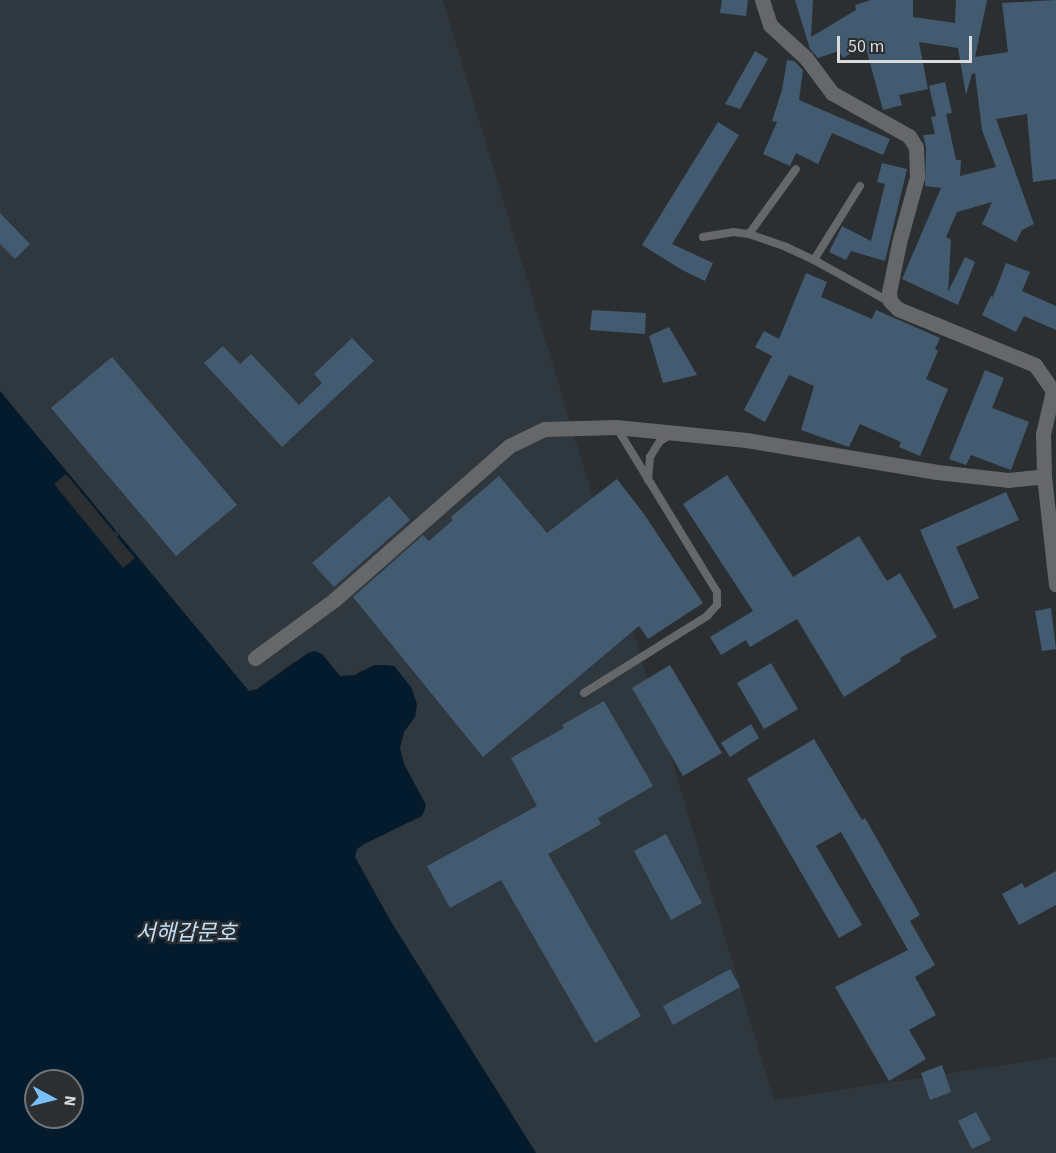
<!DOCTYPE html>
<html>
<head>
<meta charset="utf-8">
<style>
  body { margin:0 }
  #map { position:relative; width:1056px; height:1153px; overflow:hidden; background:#2c2f32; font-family:"Source Sans 3","Noto Sans KR",sans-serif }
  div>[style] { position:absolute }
  .built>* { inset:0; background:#30383f }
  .water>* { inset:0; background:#041b2d }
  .pier>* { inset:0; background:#2c2f32 }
  .building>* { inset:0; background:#425b70 }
  .lane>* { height:8px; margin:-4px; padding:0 4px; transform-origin:4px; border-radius:4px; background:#666769 }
  .street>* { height:15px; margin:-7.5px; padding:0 7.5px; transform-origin:7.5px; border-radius:7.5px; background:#666769 }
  span { translate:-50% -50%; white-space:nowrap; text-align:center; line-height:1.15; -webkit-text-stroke:5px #2c2f32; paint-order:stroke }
  .water-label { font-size:22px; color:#c2dff7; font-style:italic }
  .north { position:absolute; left:24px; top:1069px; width:60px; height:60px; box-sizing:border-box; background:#2c2f32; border:2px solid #717476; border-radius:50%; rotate:97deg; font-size:16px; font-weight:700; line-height:24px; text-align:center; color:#d9dbdd }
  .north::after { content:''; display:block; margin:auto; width:21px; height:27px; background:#79bff8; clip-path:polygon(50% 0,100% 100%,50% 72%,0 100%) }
  .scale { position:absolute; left:837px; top:36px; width:135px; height:27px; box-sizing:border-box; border:3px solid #d9dbdd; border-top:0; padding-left:8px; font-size:18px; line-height:21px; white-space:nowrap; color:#d9dbdd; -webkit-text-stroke:4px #2c2f32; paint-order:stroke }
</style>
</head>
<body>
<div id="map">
  <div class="built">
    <div style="clip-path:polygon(0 0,443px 0,774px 1100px,1056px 1057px,1056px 1153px,536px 1153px,390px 920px,355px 857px,357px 849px,364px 844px,421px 816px,424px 811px,425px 805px,404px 764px,400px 748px,404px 732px,415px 717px,417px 704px,361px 669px,355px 675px,340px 676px,322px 654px,293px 662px,257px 689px,249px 691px,0 391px)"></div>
  </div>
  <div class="water">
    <div style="clip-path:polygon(evenodd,0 391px,249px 691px,257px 689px,308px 653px,315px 651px,322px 654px,340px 676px,355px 675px,374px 665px,386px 665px,394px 666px,411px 687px,417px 704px,415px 717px,404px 732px,400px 748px,404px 764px,426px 805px,424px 811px,422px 816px,364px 844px,357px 849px,355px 857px,390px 920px,536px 1153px,0 1153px,0 391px,36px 1081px,72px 1081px,72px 1117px,36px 1117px,36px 1081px)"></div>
  </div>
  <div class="pier">
    <div style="clip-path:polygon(66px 474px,114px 532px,116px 531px,119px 535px,117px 537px,135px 558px,123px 568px,54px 484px)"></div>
  </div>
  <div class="building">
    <div style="clip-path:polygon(722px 0,748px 0,746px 16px,720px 13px)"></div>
    <div style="clip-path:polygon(795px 0,813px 0,811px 37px,856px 10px,855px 5px,871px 0,913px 0,913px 17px,955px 23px,956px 0,987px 0,975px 57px,1008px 52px,1002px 3px,1056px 0,1056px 179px,1033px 182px,1027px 114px,996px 119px,1034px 224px,1022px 230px,1016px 242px,982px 224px,992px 202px,957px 212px,946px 237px,951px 240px,948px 292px,965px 257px,975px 262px,958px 305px,902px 279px,941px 188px,925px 186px,926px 147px,923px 135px,935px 134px,931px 117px,936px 116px,929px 86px,945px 82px,952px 113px,946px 114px,956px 160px,961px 160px,960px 176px,996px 167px,982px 130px,975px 73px,972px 74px,966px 95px,958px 48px,919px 42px,928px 89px,899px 95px,902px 105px,883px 110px,865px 45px,843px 58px,839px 51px,818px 58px,810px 49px)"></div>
    <div style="clip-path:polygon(755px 51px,768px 59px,740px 109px,725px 104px)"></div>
    <div style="clip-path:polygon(787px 60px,794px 61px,803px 70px,799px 100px,890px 139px,883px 155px,832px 133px,818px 164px,796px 153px,790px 166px,763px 154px,777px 122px,772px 121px,782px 90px)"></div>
    <div style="clip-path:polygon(718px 122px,739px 135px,672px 244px,713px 263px,705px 281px,682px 270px,642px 245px)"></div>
    <div style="clip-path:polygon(882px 163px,907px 169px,885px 261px,851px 251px,846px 260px,829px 252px,842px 226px,871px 241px,885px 184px,877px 182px)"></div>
    <div style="clip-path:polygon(0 213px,30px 244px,15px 259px,0 244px)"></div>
    <div style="clip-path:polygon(1006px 263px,1030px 272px,1022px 291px,1056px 306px,1056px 330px,1024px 316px,1016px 332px,982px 315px,991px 296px,993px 297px)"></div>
    <div style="clip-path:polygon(806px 273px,827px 282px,821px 297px,872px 319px,876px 310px,940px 338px,935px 349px,938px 351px,926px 379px,948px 389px,920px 456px,899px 447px,901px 442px,860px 424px,849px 447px,801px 430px,814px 386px,789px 375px,765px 422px,744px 410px,772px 356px,755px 347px,764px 331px,779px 339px)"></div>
    <div style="clip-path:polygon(592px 310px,646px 313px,645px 334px,590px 330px)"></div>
    <div style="clip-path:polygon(669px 327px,697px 375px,663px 383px,649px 336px)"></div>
    <div style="clip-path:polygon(352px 338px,374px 361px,282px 447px,204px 363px,223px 346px,240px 364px,251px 354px,299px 405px,322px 383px,314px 374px)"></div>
    <div style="clip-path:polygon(112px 357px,237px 505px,176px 556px,51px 408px)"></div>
    <div style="clip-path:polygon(985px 370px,1004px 378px,992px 408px,1029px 422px,1011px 470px,971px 455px,966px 465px,949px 459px)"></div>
    <div style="clip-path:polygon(727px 475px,793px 577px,859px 536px,887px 581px,900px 573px,937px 637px,900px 658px,901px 661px,844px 697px,797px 619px,750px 647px,746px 640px,721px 655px,710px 637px,753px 611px,683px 504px)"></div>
    <div style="clip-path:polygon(499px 476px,547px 533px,617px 479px,644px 514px,703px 603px,648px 639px,639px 626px,483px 757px,353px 597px,423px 535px,429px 541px,453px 520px,451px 517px)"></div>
    <div style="clip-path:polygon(1006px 492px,1019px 520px,956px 547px,979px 598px,954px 609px,920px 530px)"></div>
    <div style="clip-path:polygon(389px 496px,410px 520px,334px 587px,312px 563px)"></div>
    <div style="clip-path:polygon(1051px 608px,1056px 649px,1042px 651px,1035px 611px)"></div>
    <div style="clip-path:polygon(771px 663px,798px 709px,764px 729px,737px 683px)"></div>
    <div style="clip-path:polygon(670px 665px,722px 753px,683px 776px,632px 688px)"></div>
    <div style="clip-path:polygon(604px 701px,653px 786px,598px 818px,601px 824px,548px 854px,641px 1016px,595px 1043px,501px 880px,450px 908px,427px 866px,537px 806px,511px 758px,564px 728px,562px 725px)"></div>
    <div style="clip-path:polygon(751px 724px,759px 738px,730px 757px,721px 743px)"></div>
    <div style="clip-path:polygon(814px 739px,862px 820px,865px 818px,920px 915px,910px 921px,935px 965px,915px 977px,936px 1015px,909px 1030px,926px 1059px,889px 1081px,835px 987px,908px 950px,841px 832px,816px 846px,862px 925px,839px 938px,747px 779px)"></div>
    <div style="clip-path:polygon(666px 834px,702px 903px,671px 920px,634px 851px)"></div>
    <div style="clip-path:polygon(1056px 871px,1056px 905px,1019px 925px,1002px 894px,1022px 883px,1025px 888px)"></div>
    <div style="clip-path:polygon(730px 969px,740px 987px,673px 1025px,663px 1006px)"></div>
    <div style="clip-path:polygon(942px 1065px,951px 1092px,930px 1100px,921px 1073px)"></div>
    <div style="clip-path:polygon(976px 1112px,991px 1140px,972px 1149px,958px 1121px)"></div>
  </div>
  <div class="lane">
    <div style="left:860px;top:186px;width:87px;rotate:121.9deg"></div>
    <div style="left:814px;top:260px;width:85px;rotate:29deg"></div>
    <div style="left:749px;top:234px;width:80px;rotate:-54.1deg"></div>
    <div style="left:703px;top:237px;width:30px;rotate:-9deg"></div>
    <div style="left:733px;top:232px;width:16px;rotate:7deg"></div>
    <div style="left:749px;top:234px;width:39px;rotate:19deg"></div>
    <div style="left:786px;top:247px;width:31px;rotate:25deg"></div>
    <div style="left:648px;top:480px;width:23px;rotate:-85deg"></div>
    <div style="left:650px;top:457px;width:19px;rotate:-58deg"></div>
    <div style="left:660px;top:441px;width:12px;rotate:-31deg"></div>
    <div style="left:584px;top:693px;width:145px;rotate:-32deg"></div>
    <div style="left:707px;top:616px;width:15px;rotate:-48deg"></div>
    <div style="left:717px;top:605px;width:13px;rotate:-90deg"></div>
    <div style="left:717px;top:592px;width:192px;rotate:-121.4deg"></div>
  </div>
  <div class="street">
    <div style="left:762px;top:0;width:26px;rotate:72deg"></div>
    <div style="left:770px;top:25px;width:49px;rotate:42.5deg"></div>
    <div style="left:806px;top:58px;width:44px;rotate:53.4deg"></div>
    <div style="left:832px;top:93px;width:88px;rotate:29.2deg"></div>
    <div style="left:909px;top:136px;width:13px;rotate:58deg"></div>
    <div style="left:916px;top:147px;width:30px;rotate:88deg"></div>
    <div style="left:917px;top:177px;width:68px;rotate:105.3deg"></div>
    <div style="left:899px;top:243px;width:50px;rotate:101.5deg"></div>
    <div style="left:889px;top:292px;width:9px;rotate:84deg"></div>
    <div style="left:890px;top:301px;width:11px;rotate:45deg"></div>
    <div style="left:898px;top:309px;width:148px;rotate:22.2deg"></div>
    <div style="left:1035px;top:365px;width:32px;rotate:55deg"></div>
    <div style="left:1053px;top:391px;width:3px"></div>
    <div style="left:1053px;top:391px;width:44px;rotate:103.1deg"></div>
    <div style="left:1043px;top:434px;width:42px;rotate:88.6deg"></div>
    <div style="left:1044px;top:476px;width:109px;rotate:83.7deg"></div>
    <div style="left:255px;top:658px;width:98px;rotate:-36.3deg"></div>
    <div style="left:334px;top:600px;width:233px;rotate:-41.3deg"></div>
    <div style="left:509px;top:446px;width:39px;rotate:-26deg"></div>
    <div style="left:544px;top:429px;width:72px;rotate:-1.6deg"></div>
    <div style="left:616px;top:427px;width:131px;rotate:5.7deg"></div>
    <div style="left:746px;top:440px;width:194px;rotate:9.5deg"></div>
    <div style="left:937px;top:472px;width:71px;rotate:6.4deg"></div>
    <div style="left:1008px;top:480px;width:36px;rotate:-6deg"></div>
  </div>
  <div class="water-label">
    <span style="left:186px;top:934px">서해갑문호</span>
  </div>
  <div class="north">N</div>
  <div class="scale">50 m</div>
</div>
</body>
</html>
